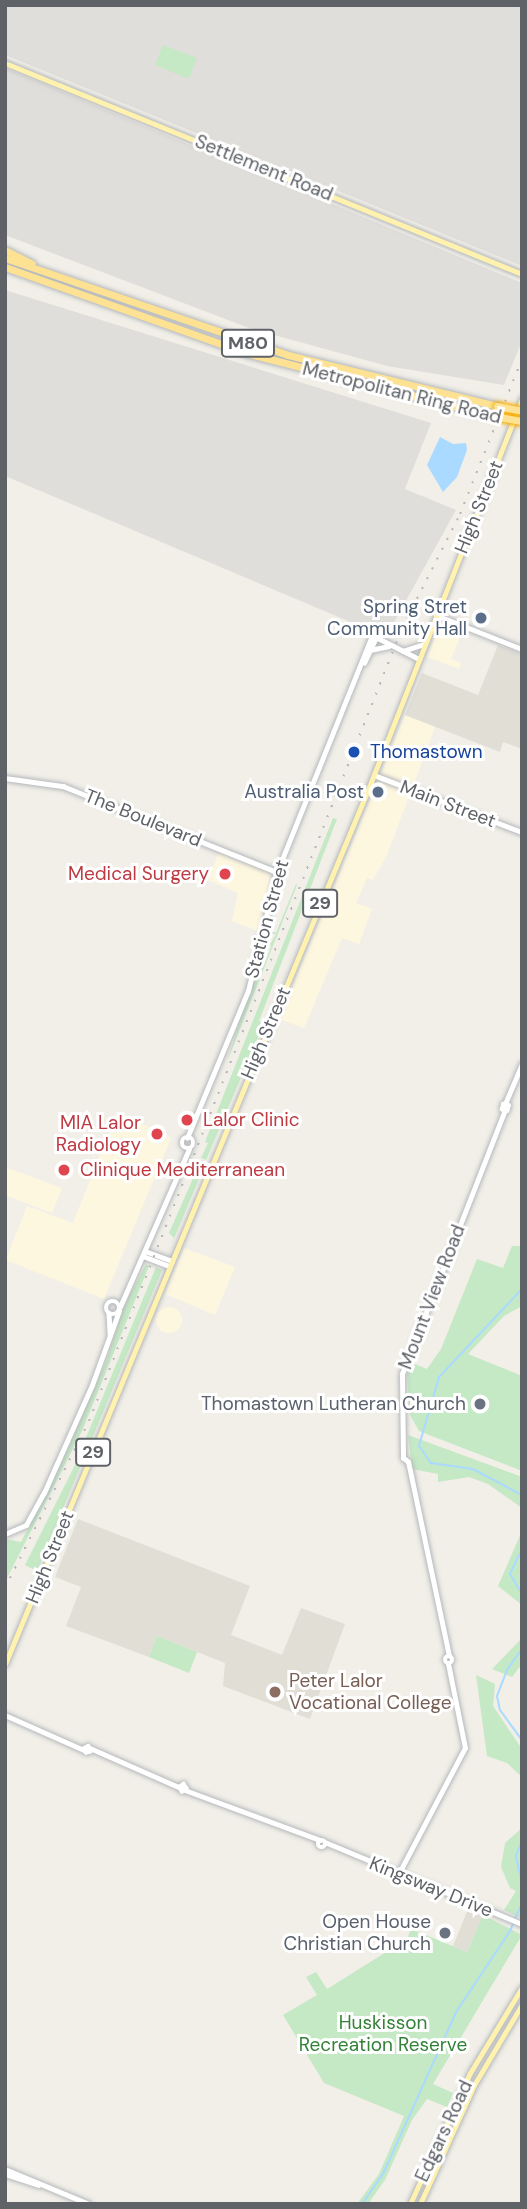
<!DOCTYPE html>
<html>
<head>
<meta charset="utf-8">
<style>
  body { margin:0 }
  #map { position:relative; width:527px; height:2209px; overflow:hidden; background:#f1efe8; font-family:"DM Sans",sans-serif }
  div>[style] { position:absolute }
  .commercial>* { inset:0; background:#fef7e0 }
  .round { border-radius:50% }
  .industrial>* { inset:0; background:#e0deda }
  .education>* { inset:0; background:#e1ded6 }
  .green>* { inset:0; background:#c5e8c5 }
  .water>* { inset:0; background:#aadaff }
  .stream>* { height:2px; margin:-1px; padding:0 1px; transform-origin:1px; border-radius:1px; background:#aadaff }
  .roads { filter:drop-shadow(0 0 2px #b5b8bc) drop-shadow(0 0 2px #b5b8bc) }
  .minor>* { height:4.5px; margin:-2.25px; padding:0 2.25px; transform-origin:2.25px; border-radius:2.25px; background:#fff }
  .minor>.ring { margin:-2.25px; padding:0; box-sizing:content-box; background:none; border:4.5px solid #fff; border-radius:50% }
  .major>* { height:5px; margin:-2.5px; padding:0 2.5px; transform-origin:2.5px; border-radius:2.5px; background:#fff2af }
  .highway>* { height:7px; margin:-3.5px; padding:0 3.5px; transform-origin:3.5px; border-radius:3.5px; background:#fde293 }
  .rail>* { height:2px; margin-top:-1px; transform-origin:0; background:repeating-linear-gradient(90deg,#b6b7b8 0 2px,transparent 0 11px) }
  .bridges { filter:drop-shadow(0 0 2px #f9ab00) drop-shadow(0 0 2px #f9ab00) }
  .highway-bridge>* { height:7px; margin:-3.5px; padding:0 3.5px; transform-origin:3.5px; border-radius:3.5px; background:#fde293 }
  .dots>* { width:19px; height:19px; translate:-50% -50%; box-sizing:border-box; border:4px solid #fff; border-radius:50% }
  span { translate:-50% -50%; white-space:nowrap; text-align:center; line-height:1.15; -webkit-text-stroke:6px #fff; paint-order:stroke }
  .shield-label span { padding:2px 5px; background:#fff; border:2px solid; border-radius:5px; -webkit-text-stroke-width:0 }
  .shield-label { font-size:18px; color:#5f6368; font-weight:700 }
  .street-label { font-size:19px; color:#5f6368 }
  .service-label { font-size:19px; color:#4e5e75 }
  .right { translate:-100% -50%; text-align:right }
  .transit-label { font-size:19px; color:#164399 }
  .left { translate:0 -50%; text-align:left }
  .health-label { font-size:19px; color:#be3a42 }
  .worship-label { font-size:19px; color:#5b616d }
  .education-label { font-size:19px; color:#785e54 }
  .park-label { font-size:19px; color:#348238 }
  .frame { position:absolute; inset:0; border:7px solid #5f6368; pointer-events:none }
</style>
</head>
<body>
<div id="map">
  <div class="commercial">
    <div style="clip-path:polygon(441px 622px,463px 631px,451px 659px,461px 663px,459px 669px,427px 657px)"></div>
    <div style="clip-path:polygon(405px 715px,435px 727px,387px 855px,373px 880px,367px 878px,356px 903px,372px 909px,359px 944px,342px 938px,304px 1028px,279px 1019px)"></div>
    <div style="clip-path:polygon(219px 852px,271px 872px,260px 932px,232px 921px,238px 893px,208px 880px)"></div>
    <div style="clip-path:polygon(117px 1112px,171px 1138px,104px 1299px,6px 1260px,27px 1206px,73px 1223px)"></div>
    <div style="clip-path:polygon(5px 1167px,62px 1188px,52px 1213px,5px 1195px)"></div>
    <div style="clip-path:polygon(184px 1248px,235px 1267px,215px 1315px,165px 1294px)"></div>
    <div class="round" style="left:156px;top:1307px;width:26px;height:26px"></div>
  </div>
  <div class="industrial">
    <div style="clip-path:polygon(5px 5px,522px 5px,522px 266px,5px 55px)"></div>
    <div style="clip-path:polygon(5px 68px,522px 283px,522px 341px,504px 385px,387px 366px,249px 328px,5px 235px)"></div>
    <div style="clip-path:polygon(5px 290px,431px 423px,405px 489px,456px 510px,386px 637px,5px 476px)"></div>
  </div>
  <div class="education">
    <div style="clip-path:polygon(498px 645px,522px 654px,522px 749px,503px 742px,500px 752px,405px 715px,422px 673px,478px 695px)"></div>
    <div style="clip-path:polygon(78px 1519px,250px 1586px,231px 1635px,282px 1655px,301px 1608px,345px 1624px,310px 1719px,223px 1686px,225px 1663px,157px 1636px,149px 1657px,66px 1626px,81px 1587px,55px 1577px)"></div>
    <div style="clip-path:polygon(468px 1909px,483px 1915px,467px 1952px,453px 1946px)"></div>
  </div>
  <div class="green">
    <div style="clip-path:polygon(163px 45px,197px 58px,189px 79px,155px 65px)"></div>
    <div style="clip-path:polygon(333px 818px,337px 819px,259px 1021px,264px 1023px,206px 1160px,201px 1158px,208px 1143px,205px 1142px)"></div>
    <div style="clip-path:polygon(296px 884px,297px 885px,227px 1062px,259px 957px,265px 962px,271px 947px,270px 943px,262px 944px,263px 938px,271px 943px,276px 934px,264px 934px,267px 921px,267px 930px,276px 933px)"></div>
    <div style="clip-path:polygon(201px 1160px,206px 1162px,170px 1248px,174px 1238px,169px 1233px)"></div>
    <div style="clip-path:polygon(512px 1246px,522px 1246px,522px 1306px,504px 1316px,468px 1354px,522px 1376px,522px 1471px,419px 1431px,409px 1413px,407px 1369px,408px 1361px,427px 1369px,441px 1349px,477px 1259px,503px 1268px)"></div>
    <div style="clip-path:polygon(146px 1264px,149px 1266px,82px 1431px,5px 1582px,5px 1539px,21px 1542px,62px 1462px,106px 1362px,123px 1308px)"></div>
    <div style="clip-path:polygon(156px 1267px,162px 1270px,37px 1571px,25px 1565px,74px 1467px)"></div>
    <div style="clip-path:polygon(408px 1435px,522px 1477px,522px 1508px,488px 1484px,469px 1477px,438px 1482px,438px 1474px,412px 1469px)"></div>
    <div style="clip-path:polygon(522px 1531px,522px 1605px,498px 1586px)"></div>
    <div style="clip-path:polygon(157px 1636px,197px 1652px,189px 1673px,149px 1657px)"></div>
    <div style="clip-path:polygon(522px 1638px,522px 1664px,512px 1677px,492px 1669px)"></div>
    <div style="clip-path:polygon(476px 1675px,495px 1684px,493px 1706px,522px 1749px,522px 1777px,507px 1763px,487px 1756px)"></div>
    <div style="clip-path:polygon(522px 1828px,522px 1918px,521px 1918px,504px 1910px,516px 1891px,510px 1888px,501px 1867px,505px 1843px)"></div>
    <div style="clip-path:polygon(483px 1915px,522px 1935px,433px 2084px,453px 2093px,447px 2107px,427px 2099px,412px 2120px,385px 2180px,368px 2204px,357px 2204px,379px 2174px,404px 2116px,324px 2083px,283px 2015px,317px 1995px,306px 1977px,316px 1972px,327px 1989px,407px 1939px,411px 1929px,467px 1952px)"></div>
  </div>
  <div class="water">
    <div style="clip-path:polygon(440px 437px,453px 444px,466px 443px,467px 450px,457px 477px,443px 492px,427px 465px)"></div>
  </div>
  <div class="stream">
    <div style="left:522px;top:1289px;width:121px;rotate:133.3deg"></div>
    <div style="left:439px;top:1377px;width:72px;rotate:106.2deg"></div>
    <div style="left:419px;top:1446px;width:21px;rotate:55deg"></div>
    <div style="left:431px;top:1463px;width:42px;rotate:8.1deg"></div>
    <div style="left:473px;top:1469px;width:55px;rotate:28deg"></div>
    <div style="left:522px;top:1549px;width:28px;rotate:116deg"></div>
    <div style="left:510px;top:1574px;width:23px;rotate:59deg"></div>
    <div style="left:522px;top:1649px;width:26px;rotate:126deg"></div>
    <div style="left:507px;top:1670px;width:28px;rotate:111deg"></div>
    <div style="left:497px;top:1696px;width:14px;rotate:78deg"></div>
    <div style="left:500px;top:1710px;width:37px;rotate:54deg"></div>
    <div style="left:522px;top:1841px;width:16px;rotate:112deg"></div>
    <div style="left:516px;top:1856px;width:29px;rotate:78deg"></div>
    <div style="left:362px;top:2204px;width:37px;rotate:-55deg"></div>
    <div style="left:383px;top:2174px;width:178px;rotate:-65.7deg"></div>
    <div style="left:456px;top:2012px;width:97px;rotate:-56.3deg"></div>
    <div style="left:510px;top:1931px;width:30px;rotate:-67deg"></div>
  </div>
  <div class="roads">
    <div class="minor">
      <div style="left:436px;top:615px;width:92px;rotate:21.6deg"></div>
      <div style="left:370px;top:650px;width:19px;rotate:-12deg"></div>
      <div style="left:403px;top:651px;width:23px;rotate:-18deg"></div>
      <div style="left:364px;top:663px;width:29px;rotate:-65deg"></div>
      <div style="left:376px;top:637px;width:48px;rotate:27.1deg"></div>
      <div style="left:374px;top:775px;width:159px;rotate:21.1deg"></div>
      <div style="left:5px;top:778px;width:59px;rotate:7.9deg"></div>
      <div style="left:63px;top:786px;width:231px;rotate:21.9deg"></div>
      <div style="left:503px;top:1104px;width:5px;rotate:11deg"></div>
      <div style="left:508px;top:1105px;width:5px;rotate:101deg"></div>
      <div style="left:507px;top:1110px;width:5px;rotate:-169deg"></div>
      <div style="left:502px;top:1109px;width:5px;rotate:-79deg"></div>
      <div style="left:505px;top:1104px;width:43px;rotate:-67deg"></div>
      <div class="ring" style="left:182.5px;top:1137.5px;width:6.5px;height:6.5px"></div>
      <div style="left:187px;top:1138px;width:159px;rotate:-67.5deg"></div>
      <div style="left:248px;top:991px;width:122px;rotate:-76.3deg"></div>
      <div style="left:277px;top:872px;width:258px;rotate:-68.1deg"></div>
      <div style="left:145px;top:1251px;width:29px;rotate:20deg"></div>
      <div style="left:143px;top:1256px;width:28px;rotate:21deg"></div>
      <div class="ring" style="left:106px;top:1301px;width:9.5px;height:9.5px"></div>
      <div style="left:120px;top:1307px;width:172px;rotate:-66.4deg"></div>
      <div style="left:109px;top:1313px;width:22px;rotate:87deg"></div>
      <div style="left:5px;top:1534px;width:23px;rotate:-23deg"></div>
      <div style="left:26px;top:1525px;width:37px;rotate:-61deg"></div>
      <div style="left:44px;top:1493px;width:118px;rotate:-66deg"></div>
      <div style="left:92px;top:1385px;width:79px;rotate:-70deg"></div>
      <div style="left:449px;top:1656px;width:198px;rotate:-101.9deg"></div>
      <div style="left:408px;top:1462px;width:6px;rotate:-141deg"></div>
      <div style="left:403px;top:1458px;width:84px;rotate:-90.7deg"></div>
      <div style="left:402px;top:1374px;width:283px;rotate:-68.7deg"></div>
      <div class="ring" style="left:445px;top:1656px;width:3.5px;height:3.5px"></div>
      <div style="left:5px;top:1715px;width:86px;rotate:23.9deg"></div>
      <div style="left:88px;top:1746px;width:5px;rotate:68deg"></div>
      <div style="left:90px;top:1751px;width:4px;rotate:166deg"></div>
      <div style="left:86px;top:1752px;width:4px;rotate:-117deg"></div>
      <div style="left:84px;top:1748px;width:4px;rotate:-27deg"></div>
      <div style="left:90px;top:1748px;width:97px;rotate:23.7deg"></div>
      <div style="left:183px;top:1784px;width:5px;rotate:53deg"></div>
      <div style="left:186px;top:1788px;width:5px;rotate:143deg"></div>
      <div style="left:182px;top:1791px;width:5px;rotate:-127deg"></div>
      <div style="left:179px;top:1787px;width:5px;rotate:-37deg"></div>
      <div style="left:185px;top:1790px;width:144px;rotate:20.3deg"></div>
      <div class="ring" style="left:318.5px;top:1840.5px;width:2.5px;height:2.5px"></div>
      <div style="left:325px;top:1842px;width:213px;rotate:22.6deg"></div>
      <div style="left:399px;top:1873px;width:141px;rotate:-62.2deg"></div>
      <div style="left:465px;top:1748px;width:86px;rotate:-101.4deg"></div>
      <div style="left:5px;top:2169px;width:91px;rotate:22.6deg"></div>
      <div style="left:5px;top:2174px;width:35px;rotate:18deg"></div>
    </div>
    <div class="major">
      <div style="left:5px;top:63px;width:558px;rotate:22.2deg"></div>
      <div style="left:5px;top:1664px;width:955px;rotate:-67.46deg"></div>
      <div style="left:371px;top:782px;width:412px;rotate:-68.5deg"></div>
      <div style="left:410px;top:2204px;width:144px;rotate:-65.4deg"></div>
      <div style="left:470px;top:2073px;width:100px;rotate:-58.8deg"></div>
      <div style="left:420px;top:2204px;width:131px;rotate:-65.6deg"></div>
      <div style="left:474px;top:2085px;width:94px;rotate:-59.3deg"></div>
    </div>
    <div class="highway">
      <div style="left:5px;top:250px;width:30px;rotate:27deg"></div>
      <div style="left:5px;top:258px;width:299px;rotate:18.9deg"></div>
      <div style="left:288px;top:355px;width:215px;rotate:13.7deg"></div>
      <div style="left:5px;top:267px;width:256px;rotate:19.6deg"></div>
      <div style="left:246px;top:353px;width:255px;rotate:14.3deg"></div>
    </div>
  </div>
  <div class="rail">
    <div style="left:5px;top:1588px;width:187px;rotate:-63.3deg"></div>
    <div style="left:89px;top:1421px;width:853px;rotate:-68.46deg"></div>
    <div style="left:402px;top:628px;width:128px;rotate:-63deg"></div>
    <div style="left:460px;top:514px;width:167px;rotate:-68.2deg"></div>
  </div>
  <div class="bridges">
    <div class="highway-bridge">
      <div style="left:497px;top:406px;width:25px;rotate:11deg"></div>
      <div style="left:493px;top:416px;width:29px;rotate:10deg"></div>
    </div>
  </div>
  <div class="dots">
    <div style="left:481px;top:618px;background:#5c6f8a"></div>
    <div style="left:354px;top:752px;background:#1a4fb4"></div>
    <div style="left:378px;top:792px;background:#5c6f8a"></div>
    <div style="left:225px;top:874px;background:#e0444e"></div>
    <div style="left:187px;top:1120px;background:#e0444e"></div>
    <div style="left:157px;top:1134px;background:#e0444e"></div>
    <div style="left:64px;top:1170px;background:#e0444e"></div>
    <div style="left:480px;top:1404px;background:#6b7280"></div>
    <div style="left:275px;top:1692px;background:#8d6e63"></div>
    <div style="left:445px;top:1933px;background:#6b7280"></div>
  </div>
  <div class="shield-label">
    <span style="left:248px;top:343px">M80</span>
    <span style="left:320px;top:903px">29</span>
    <span style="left:93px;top:1452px">29</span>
  </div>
  <div class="street-label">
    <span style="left:264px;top:168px;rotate:22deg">Settlement Road</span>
    <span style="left:402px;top:393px;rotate:14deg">Metropolitan Ring Road</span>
    <span style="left:479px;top:507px;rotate:-68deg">High Street</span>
    <span style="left:448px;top:804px;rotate:21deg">Main Street</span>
    <span style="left:143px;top:818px;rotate:22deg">The Boulevard</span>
    <span style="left:267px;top:919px;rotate:-75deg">Station Street</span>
    <span style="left:266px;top:1033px;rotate:-67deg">High Street</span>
    <span style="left:432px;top:1297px;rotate:-69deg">Mount View Road</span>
    <span style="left:50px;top:1557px;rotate:-68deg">High Street</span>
    <span style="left:431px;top:1887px;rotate:22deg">Kingsway Drive</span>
    <span style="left:444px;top:2131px;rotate:-65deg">Edgars Road</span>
  </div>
  <div class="service-label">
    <span class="right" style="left:467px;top:618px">Spring Stret<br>Community Hall</span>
    <span class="right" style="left:364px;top:792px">Australia Post</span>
  </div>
  <div class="transit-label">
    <span class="left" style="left:370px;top:752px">Thomastown</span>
  </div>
  <div class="health-label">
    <span class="right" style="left:209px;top:874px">Medical Surgery</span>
    <span class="left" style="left:203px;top:1120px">Lalor Clinic</span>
    <span class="right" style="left:141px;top:1134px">MIA Lalor<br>Radiology</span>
    <span class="left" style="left:80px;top:1170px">Clinique Mediterranean</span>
  </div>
  <div class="worship-label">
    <span class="right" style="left:466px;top:1404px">Thomastown Lutheran Church</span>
    <span class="right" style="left:431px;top:1933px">Open House<br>Christian Church</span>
  </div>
  <div class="education-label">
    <span class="left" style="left:289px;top:1692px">Peter Lalor<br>Vocational College</span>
  </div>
  <div class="park-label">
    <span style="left:383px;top:2034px">Huskisson<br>Recreation Reserve</span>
  </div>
  <div class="frame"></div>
</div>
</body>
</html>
